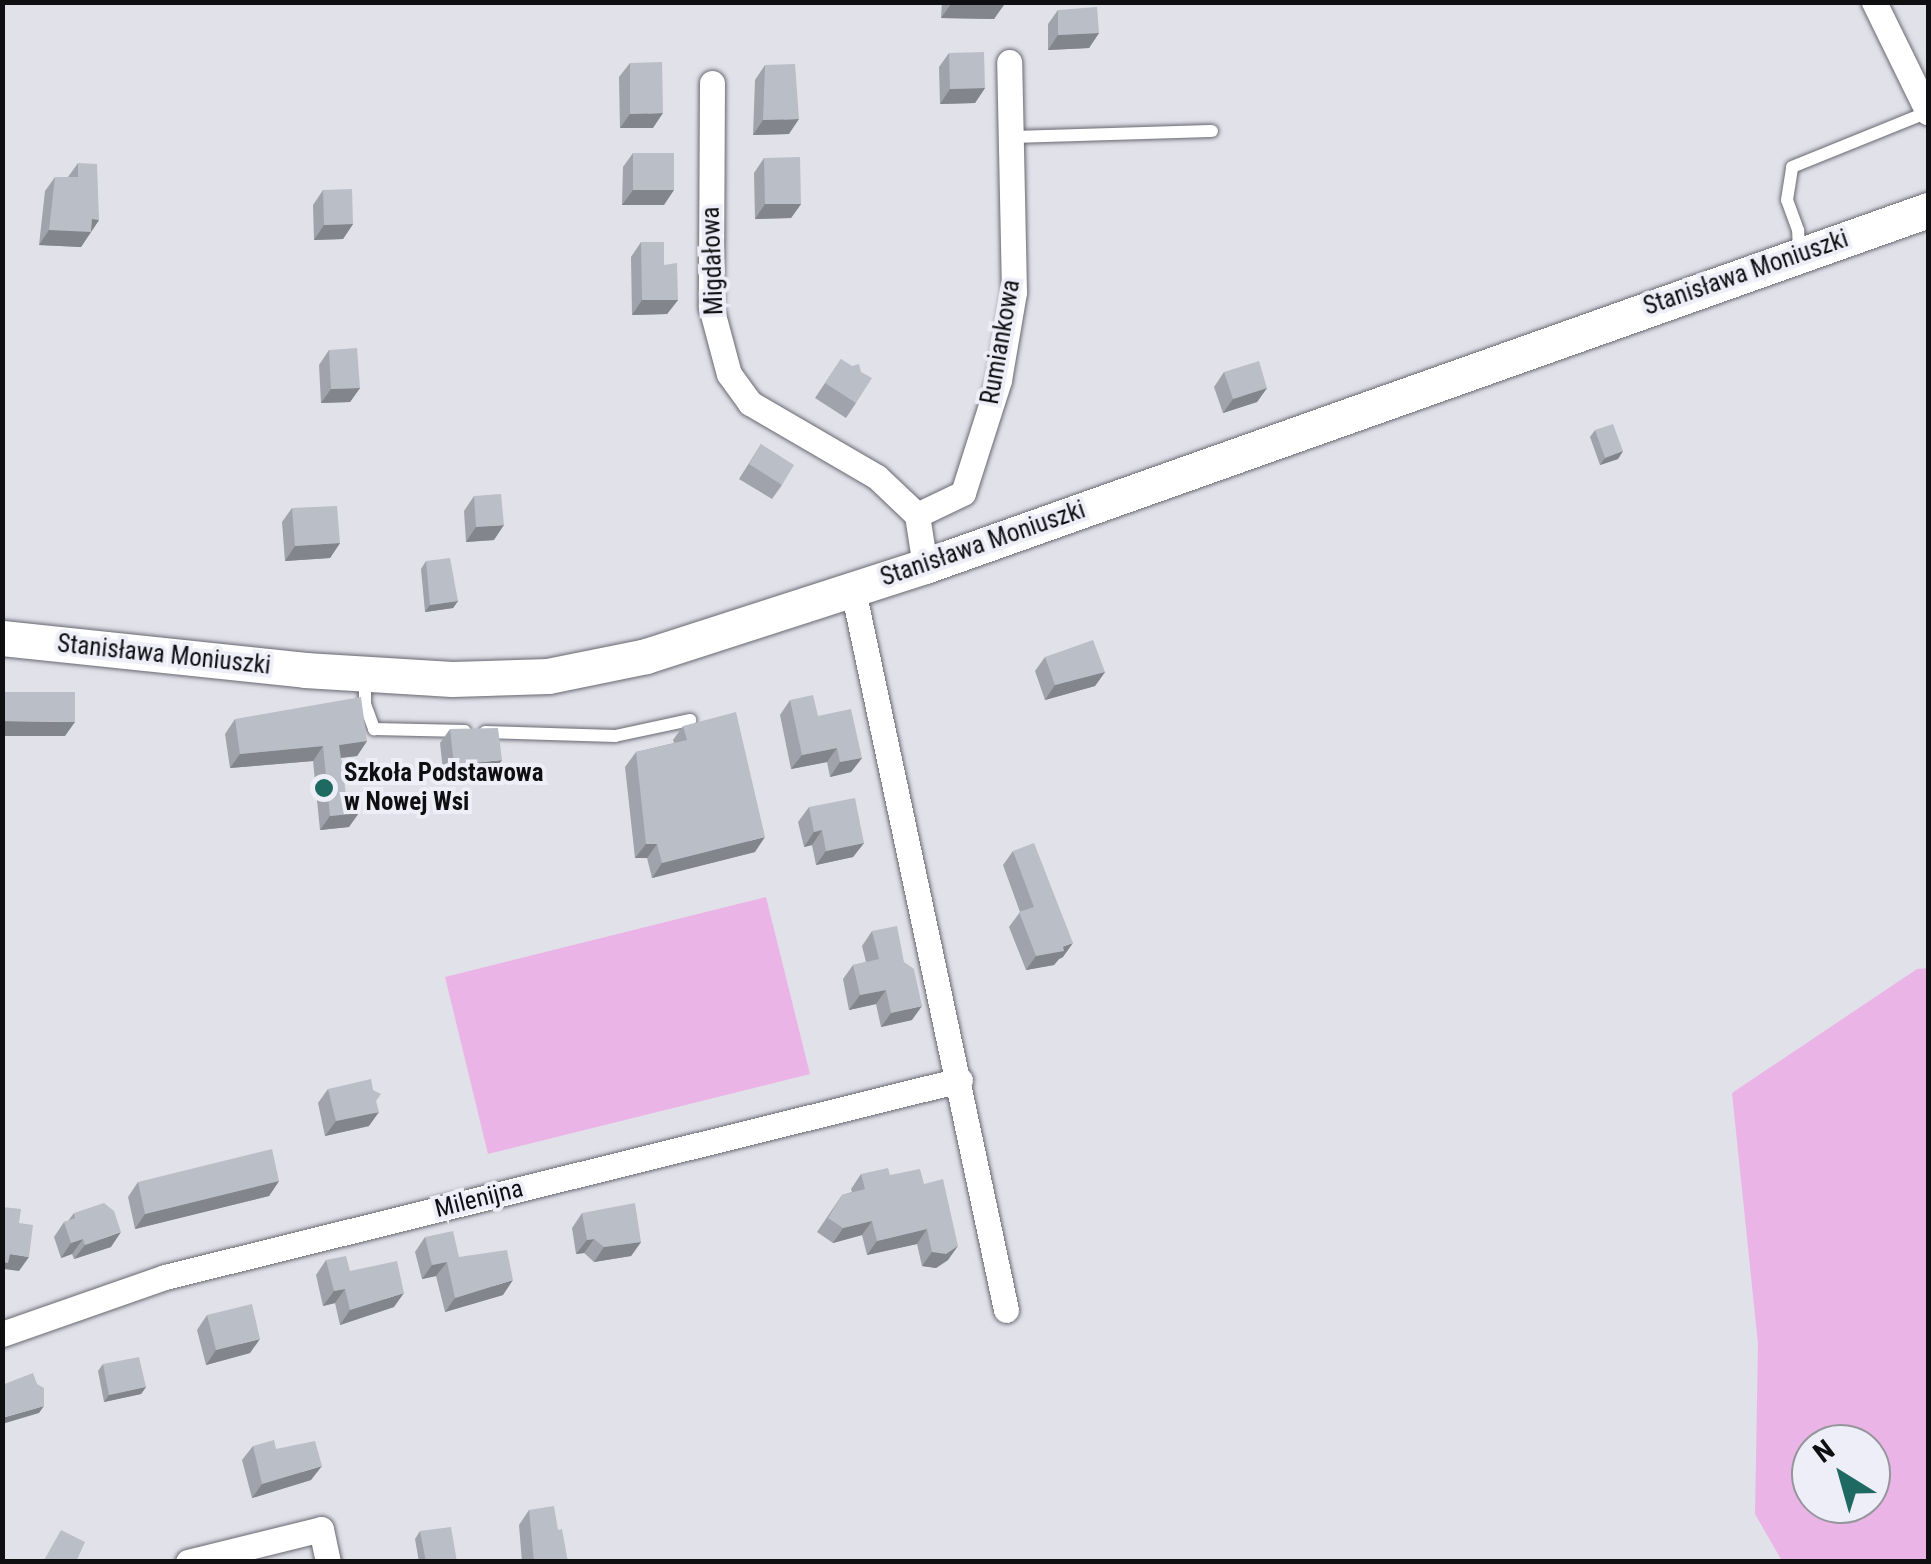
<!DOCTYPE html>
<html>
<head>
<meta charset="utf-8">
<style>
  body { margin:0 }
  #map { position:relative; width:1931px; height:1564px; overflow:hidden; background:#e1e1ea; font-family:"Roboto Condensed",sans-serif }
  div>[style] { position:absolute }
  .green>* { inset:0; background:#ebb4e6 }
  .roads { filter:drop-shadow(0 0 2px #696871) drop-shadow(0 0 2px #696871) }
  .service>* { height:12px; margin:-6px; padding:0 6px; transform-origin:6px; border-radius:6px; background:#fff }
  .minor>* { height:25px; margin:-12.5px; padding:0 12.5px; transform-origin:12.5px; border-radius:12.5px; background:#fff }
  .secondary>* { height:35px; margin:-17.5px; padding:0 17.5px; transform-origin:17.5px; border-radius:17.5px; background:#fff }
  .wall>* { inset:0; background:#a0a3ab }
  .shaded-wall>* { inset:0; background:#82858b }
  .building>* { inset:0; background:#babec7 }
  .dots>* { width:28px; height:28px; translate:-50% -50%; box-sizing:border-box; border:5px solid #eeeef8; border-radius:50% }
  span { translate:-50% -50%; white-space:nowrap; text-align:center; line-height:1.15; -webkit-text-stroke:8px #eeeef8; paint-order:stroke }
  .street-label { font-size:25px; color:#0f0f12 }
  .poi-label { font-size:25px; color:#0f0f12; font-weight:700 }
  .left { translate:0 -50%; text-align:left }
  .frame { position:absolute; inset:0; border:5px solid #0f0f12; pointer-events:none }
  .north { position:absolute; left:1791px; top:1424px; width:100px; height:100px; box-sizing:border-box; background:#eeeef8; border:2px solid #95959c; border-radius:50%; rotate:323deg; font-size:28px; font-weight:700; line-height:40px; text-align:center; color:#0f0f12 }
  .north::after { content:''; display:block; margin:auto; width:35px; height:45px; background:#1e6962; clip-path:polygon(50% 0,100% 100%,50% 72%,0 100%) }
</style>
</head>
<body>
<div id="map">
  <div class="green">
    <div style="clip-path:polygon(766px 897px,810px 1074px,488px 1154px,445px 977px)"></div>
    <div style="clip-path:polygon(evenodd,1928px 968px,1928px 1561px,1782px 1561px,1755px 1514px,1758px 1344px,1732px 1093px,1917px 969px,1928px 968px,1811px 1444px,1871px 1444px,1871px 1504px,1811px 1504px,1811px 1444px)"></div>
  </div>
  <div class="roads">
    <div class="service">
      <div style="left:1011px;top:137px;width:201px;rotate:-1.7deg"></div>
      <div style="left:1799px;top:254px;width:24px;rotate:-92deg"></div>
      <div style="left:1798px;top:230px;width:32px;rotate:-110deg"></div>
      <div style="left:1787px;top:200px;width:33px;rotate:-81deg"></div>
      <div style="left:1792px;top:167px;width:147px;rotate:-22deg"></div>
      <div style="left:365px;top:676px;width:28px;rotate:90deg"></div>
      <div style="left:365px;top:704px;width:27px;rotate:70deg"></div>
      <div style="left:374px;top:729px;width:91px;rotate:1.3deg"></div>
      <div style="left:485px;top:732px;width:130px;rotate:1.8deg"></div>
      <div style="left:615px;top:736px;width:77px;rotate:-12deg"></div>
    </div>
    <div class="minor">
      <div style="left:1874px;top:2px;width:123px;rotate:63.9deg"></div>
      <div style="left:712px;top:83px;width:224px;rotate:90.3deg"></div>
      <div style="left:711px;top:307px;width:69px;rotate:75deg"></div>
      <div style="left:729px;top:374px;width:36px;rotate:54deg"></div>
      <div style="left:750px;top:403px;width:147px;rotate:30.2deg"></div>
      <div style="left:877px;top:477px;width:55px;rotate:43.5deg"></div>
      <div style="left:917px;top:515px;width:52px;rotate:81.1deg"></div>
      <div style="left:917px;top:515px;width:51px;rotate:-25.6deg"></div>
      <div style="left:963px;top:493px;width:119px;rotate:-72.3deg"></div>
      <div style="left:999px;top:380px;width:89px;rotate:-80.3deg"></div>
      <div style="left:1014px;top:292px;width:230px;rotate:-91.2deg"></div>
      <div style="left:853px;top:590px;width:736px;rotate:78deg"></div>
      <div style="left:2px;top:1334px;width:173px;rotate:-19.3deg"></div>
      <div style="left:165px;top:1277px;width:819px;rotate:-13.92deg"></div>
      <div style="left:188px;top:1562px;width:137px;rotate:-13.9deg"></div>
      <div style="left:321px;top:1529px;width:34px;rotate:78deg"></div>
    </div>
    <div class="secondary">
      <div style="left:2px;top:638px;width:305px;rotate:6deg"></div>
      <div style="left:305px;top:670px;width:147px;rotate:3.5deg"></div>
      <div style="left:452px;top:679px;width:96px;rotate:-1.8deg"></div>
      <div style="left:548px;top:676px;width:100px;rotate:-11.5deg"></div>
      <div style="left:646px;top:656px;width:293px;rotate:-17.9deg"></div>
      <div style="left:925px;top:566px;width:1064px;rotate:-19.54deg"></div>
    </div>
  </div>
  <div class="wall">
    <div style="clip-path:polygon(942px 2px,1004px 2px,994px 19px,941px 18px)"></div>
    <div style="clip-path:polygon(1058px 10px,1099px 33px,1089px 48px,1048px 50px,1048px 24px)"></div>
    <div style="clip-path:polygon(949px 53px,985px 88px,975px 103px,940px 104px,939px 67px)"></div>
    <div style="clip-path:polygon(630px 63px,653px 128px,620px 128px,619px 77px)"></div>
    <div style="clip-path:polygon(765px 65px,789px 134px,753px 135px,755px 80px)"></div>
    <div style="clip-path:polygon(633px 153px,664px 205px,622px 205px,623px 167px)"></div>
    <div style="clip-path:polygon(764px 158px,801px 204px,791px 218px,755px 219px,754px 173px)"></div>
    <div style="clip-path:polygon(78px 163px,99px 220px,81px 247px,39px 245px,45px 191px,55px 177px,68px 177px)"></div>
    <div style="clip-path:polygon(323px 190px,353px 224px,343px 239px,314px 240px,313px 205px)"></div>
    <div style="clip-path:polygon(641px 242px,664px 265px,678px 300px,667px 314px,632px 315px,631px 257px)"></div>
    <div style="clip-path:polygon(329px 350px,360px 388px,350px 402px,321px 403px,319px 365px)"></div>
    <div style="clip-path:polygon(841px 359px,856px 403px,846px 418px,815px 398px)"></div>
    <div style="clip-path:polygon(1224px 372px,1267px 388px,1257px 402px,1223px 413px,1214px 387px)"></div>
    <div style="clip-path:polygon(1595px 430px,1623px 451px,1618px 459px,1600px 465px,1590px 437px)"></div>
    <div style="clip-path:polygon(761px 444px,782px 485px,772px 499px,739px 479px)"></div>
    <div style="clip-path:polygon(474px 496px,494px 540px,466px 542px,464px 511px)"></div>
    <div style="clip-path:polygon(292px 508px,340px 543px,330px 558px,285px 561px,282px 522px)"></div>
    <div style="clip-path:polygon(426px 561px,458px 601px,453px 608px,425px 612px,421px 569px)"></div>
    <div style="clip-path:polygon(1045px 657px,1105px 672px,1095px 686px,1045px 700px,1035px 671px)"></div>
    <div style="clip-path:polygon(790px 700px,818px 716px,862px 758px,851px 772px,830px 777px,827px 762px,791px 769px,780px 715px)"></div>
    <div style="clip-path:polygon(235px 719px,367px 741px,357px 756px,341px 758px,349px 827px,320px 830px,313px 761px,230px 768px,225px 734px)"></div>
    <div style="clip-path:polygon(683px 726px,755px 852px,652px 878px,647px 858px,635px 858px,625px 767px,636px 752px,674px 743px,673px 740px)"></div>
    <div style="clip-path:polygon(450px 729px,492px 774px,444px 779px,440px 743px)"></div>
    <div style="clip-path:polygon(809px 807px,864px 843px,853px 857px,816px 865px,812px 845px,804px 847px,798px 822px)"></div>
    <div style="clip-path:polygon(1013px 851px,1063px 957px,1059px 959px,1054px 965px,1026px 970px,1009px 927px,1020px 912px,1003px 865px)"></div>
    <div style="clip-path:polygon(872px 931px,912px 1020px,881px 1027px,876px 1004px,849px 1010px,843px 979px,853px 965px,866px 962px,862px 946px)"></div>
    <div style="clip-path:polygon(328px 1089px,376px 1101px,369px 1126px,325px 1136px,318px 1103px)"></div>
    <div style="clip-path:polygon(861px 1174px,890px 1175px,924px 1184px,948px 1260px,936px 1268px,922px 1266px,917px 1244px,867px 1255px,862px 1235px,833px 1243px,817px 1232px,842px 1195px,852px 1192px,851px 1189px)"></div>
    <div style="clip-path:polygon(279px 1181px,269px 1196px,135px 1229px,128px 1197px,138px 1182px)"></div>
    <div style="clip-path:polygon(74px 1213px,111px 1247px,74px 1259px,72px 1254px,61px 1258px,54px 1237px,64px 1222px,68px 1221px)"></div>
    <div style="clip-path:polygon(582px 1213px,641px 1242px,631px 1256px,594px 1262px,584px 1253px,576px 1254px,572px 1228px)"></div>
    <div style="clip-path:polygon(425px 1237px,459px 1257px,503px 1295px,445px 1312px,436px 1276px,422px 1279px,415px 1252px)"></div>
    <div style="clip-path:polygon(326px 1260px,350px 1271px,394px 1307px,340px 1325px,335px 1303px,323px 1306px,316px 1275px)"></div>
    <div style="clip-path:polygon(207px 1315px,250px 1353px,206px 1365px,197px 1330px)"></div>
    <div style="clip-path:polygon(103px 1364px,146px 1387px,141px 1394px,104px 1402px,98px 1371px)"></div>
    <div style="clip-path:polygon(253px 1446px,276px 1449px,311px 1480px,252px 1498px,242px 1460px)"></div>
    <div style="clip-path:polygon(529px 1510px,568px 1562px,522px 1562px,519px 1525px)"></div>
    <div style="clip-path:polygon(420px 1531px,457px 1562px,419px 1562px,415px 1539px)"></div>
  </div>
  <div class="shaded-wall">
    <div style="clip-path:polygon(951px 4px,1004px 5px,994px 19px,941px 18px)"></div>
    <div style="clip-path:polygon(1099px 33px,1089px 48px,1048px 50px,1058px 35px)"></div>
    <div style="clip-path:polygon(985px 88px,975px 103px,940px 104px,950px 89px)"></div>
    <div style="clip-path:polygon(663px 113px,653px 128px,620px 128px,630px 114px)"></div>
    <div style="clip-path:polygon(799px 119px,789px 134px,753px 135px,763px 120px)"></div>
    <div style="clip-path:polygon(633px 190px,674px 190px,664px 205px,622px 205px)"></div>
    <div style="clip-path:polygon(765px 204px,801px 204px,791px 218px,755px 219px)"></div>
    <div style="clip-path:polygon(92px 219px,99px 220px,81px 247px,39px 245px,49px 230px)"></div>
    <div style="clip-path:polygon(353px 224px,343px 239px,314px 240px,324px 225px)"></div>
    <div style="clip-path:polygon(642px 300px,678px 300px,667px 314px,632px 315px)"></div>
    <div style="clip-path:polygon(360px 388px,350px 402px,321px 403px,331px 389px)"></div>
    <div style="clip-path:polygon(1267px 388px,1257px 402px,1223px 413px,1233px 399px)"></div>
    <div style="clip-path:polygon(1623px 451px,1618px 459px,1600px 465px,1605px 458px)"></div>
    <div style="clip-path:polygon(504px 525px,494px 540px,466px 542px,476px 527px)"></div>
    <div style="clip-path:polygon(340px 543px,330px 558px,285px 561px,295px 546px)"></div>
    <div style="clip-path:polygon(458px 601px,453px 608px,425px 612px,430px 605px)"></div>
    <div style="clip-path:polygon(1105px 672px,1095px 686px,1045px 700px,1055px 685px)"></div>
    <div style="clip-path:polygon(2px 721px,75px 722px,65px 736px,2px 736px)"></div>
    <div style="clip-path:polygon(367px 741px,357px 756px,329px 759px,339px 745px)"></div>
    <div style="clip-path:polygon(323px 746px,313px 761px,230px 768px,240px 754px)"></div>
    <div style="clip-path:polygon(837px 748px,827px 762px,791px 769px,802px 755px)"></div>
    <div style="clip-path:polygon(862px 758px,851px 772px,830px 777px,840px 762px)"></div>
    <div style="clip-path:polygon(502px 760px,492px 774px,444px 779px,454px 765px)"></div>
    <div style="clip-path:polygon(359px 813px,349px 827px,320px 830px,330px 816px)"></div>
    <div style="clip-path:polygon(822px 830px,812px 845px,804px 847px,814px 832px)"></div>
    <div style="clip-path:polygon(765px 837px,755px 852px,652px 878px,662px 863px)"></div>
    <div style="clip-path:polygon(864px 843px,853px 857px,816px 865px,826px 851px)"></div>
    <div style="clip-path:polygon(646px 844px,657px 844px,647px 858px,635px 858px)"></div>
    <div style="clip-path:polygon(1073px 943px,1063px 957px,1059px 959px,1054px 965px,1026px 970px,1036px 956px)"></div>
    <div style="clip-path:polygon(886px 990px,876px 1004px,849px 1010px,860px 995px)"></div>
    <div style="clip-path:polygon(922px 1006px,912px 1020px,881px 1027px,891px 1013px)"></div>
    <div style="clip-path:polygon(379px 1112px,369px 1126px,325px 1136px,336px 1121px)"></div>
    <div style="clip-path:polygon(279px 1181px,269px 1196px,135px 1229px,145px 1214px)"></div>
    <div style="clip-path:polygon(872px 1221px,862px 1235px,833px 1243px,843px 1228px)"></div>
    <div style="clip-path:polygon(927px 1229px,917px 1244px,867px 1255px,877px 1241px)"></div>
    <div style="clip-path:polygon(121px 1232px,111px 1247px,74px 1259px,85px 1245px)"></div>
    <div style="clip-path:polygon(83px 1239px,72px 1254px,61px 1258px,71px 1243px)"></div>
    <div style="clip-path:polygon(594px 1239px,584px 1253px,576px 1254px,587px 1240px)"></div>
    <div style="clip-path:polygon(641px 1242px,631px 1256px,594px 1262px,604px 1247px)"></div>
    <div style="clip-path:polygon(958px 1246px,948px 1260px,936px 1268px,922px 1266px,932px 1252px)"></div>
    <div style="clip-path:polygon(10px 1254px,29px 1257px,19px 1271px,4px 1269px,2px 1271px,2px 1262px)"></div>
    <div style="clip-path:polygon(447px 1262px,436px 1276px,422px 1279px,432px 1265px)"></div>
    <div style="clip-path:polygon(513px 1280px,503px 1295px,445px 1312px,455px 1298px)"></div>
    <div style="clip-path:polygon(345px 1289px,335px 1303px,323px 1306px,334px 1291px)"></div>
    <div style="clip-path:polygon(404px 1293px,394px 1307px,340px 1325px,350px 1310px)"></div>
    <div style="clip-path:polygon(260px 1339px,250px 1353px,206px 1365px,216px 1350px)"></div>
    <div style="clip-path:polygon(146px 1387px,141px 1394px,104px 1402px,109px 1395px)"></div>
    <div style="clip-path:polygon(44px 1406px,39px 1413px,2px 1424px,2px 1418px)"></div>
    <div style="clip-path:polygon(322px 1466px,311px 1480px,252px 1498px,262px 1484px)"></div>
  </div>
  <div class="building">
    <div style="clip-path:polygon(952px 2px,1004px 2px,1004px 5px,951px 4px)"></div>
    <div style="clip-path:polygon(1097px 7px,1099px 33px,1058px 35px,1058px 10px)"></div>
    <div style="clip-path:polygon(984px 52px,985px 88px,950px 89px,949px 53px)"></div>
    <div style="clip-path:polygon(662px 62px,663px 113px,630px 114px,630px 63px)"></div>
    <div style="clip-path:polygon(795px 64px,799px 119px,763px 120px,765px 65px)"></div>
    <div style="clip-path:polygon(633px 153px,674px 153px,674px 190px,633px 190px)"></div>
    <div style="clip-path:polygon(800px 157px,801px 204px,765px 204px,764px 158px)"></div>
    <div style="clip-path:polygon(78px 163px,97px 164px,99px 220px,92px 219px,91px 232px,49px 230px,55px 177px,78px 177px)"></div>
    <div style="clip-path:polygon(352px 189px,353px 224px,324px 225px,323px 190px)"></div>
    <div style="clip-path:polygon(641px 242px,664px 242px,664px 265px,677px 263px,678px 300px,642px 300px)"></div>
    <div style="clip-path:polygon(357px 348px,360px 388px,331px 389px,329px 350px)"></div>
    <div style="clip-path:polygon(841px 359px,852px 366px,859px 364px,861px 372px,872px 378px,856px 403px,825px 383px)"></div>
    <div style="clip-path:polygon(1259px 361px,1267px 388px,1233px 399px,1224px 372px)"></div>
    <div style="clip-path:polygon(1613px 424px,1623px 451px,1605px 458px,1595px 430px)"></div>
    <div style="clip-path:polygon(761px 444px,794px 465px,782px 485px,749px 464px)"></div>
    <div style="clip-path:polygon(501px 494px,504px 525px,476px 527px,474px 496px)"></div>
    <div style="clip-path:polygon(337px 506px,340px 543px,295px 546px,292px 508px)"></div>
    <div style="clip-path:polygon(450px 558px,458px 601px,430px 605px,426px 561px)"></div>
    <div style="clip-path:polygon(1093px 640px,1105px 672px,1055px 685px,1045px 657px)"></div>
    <div style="clip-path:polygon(2px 692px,75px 692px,75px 722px,2px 721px)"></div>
    <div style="clip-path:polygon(813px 695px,818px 716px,851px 709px,862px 758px,840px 762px,837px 748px,802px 755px,790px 700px)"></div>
    <div style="clip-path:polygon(361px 697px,367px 741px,339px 745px,346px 794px,357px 793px,359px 813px,330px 816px,323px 746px,240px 754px,235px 719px)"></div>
    <div style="clip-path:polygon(736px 712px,765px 837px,662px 863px,657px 844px,646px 844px,636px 752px,687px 740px,683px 726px)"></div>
    <div style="clip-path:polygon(498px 728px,502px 760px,454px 765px,450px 729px)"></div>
    <div style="clip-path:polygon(855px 798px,864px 843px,826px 851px,822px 830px,814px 832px,809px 807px)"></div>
    <div style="clip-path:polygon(1034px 843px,1073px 943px,1063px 946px,1064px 951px,1036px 956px,1019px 912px,1034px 907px,1013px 851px)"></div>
    <div style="clip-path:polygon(897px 926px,904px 962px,914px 969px,922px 1006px,891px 1013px,886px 990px,860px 995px,853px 965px,879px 959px,872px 931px)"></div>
    <div style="clip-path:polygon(371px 1079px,373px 1090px,381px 1094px,376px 1101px,379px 1112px,336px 1121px,328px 1089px)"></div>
    <div style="clip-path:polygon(272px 1149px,279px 1181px,145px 1214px,138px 1182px)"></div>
    <div style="clip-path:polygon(888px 1168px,890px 1175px,920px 1169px,924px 1184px,943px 1179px,958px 1246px,946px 1254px,932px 1252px,927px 1229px,877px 1241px,872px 1221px,843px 1228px,828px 1218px,842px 1195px,865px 1189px,861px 1174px)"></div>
    <div style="clip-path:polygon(104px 1203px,114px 1211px,121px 1232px,85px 1245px,83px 1239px,71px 1243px,64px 1222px,75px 1218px,74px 1213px)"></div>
    <div style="clip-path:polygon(635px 1203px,641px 1242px,604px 1247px,594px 1239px,587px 1240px,582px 1213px)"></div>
    <div style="clip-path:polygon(2px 1207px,21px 1209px,19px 1223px,33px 1225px,29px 1257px,10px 1254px,8px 1263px,2px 1262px)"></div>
    <div style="clip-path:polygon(453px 1231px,459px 1257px,507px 1250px,513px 1280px,455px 1298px,447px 1262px,432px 1265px,425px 1237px)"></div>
    <div style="clip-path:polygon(346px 1256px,350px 1271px,397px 1261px,404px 1293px,350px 1310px,345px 1289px,334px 1291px,326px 1260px)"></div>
    <div style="clip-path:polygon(252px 1304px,260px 1339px,216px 1350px,207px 1315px)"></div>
    <div style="clip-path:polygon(139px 1357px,146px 1387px,109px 1395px,103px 1364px)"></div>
    <div style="clip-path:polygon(33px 1373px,37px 1384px,44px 1388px,44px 1406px,2px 1418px,2px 1385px)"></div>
    <div style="clip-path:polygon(274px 1440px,276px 1449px,315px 1441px,322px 1466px,262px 1484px,253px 1446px)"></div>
    <div style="clip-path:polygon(554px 1506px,558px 1530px,562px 1529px,568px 1562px,534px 1562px,529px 1510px)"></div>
    <div style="clip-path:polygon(451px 1527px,457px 1562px,426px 1562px,420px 1531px)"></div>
    <div style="clip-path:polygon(61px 1530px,85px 1542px,76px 1562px,43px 1562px)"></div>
  </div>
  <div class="dots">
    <div style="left:324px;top:788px;background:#1e6962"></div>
  </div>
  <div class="street-label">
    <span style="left:713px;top:261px;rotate:-92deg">Migdałowa</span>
    <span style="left:1746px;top:273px;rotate:-19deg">Stanisława Moniuszki</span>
    <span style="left:1001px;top:342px;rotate:-80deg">Rumiankowa</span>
    <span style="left:983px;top:544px;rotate:-19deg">Stanisława Moniuszki</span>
    <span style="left:164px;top:655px;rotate:6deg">Stanisława Moniuszki</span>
    <span style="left:479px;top:1199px;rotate:-14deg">Milenijna</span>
  </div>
  <div class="poi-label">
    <span class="left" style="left:344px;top:788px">Szkoła Podstawowa<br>w Nowej Wsi</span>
  </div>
  <div class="frame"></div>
  <div class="north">N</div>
</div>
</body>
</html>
